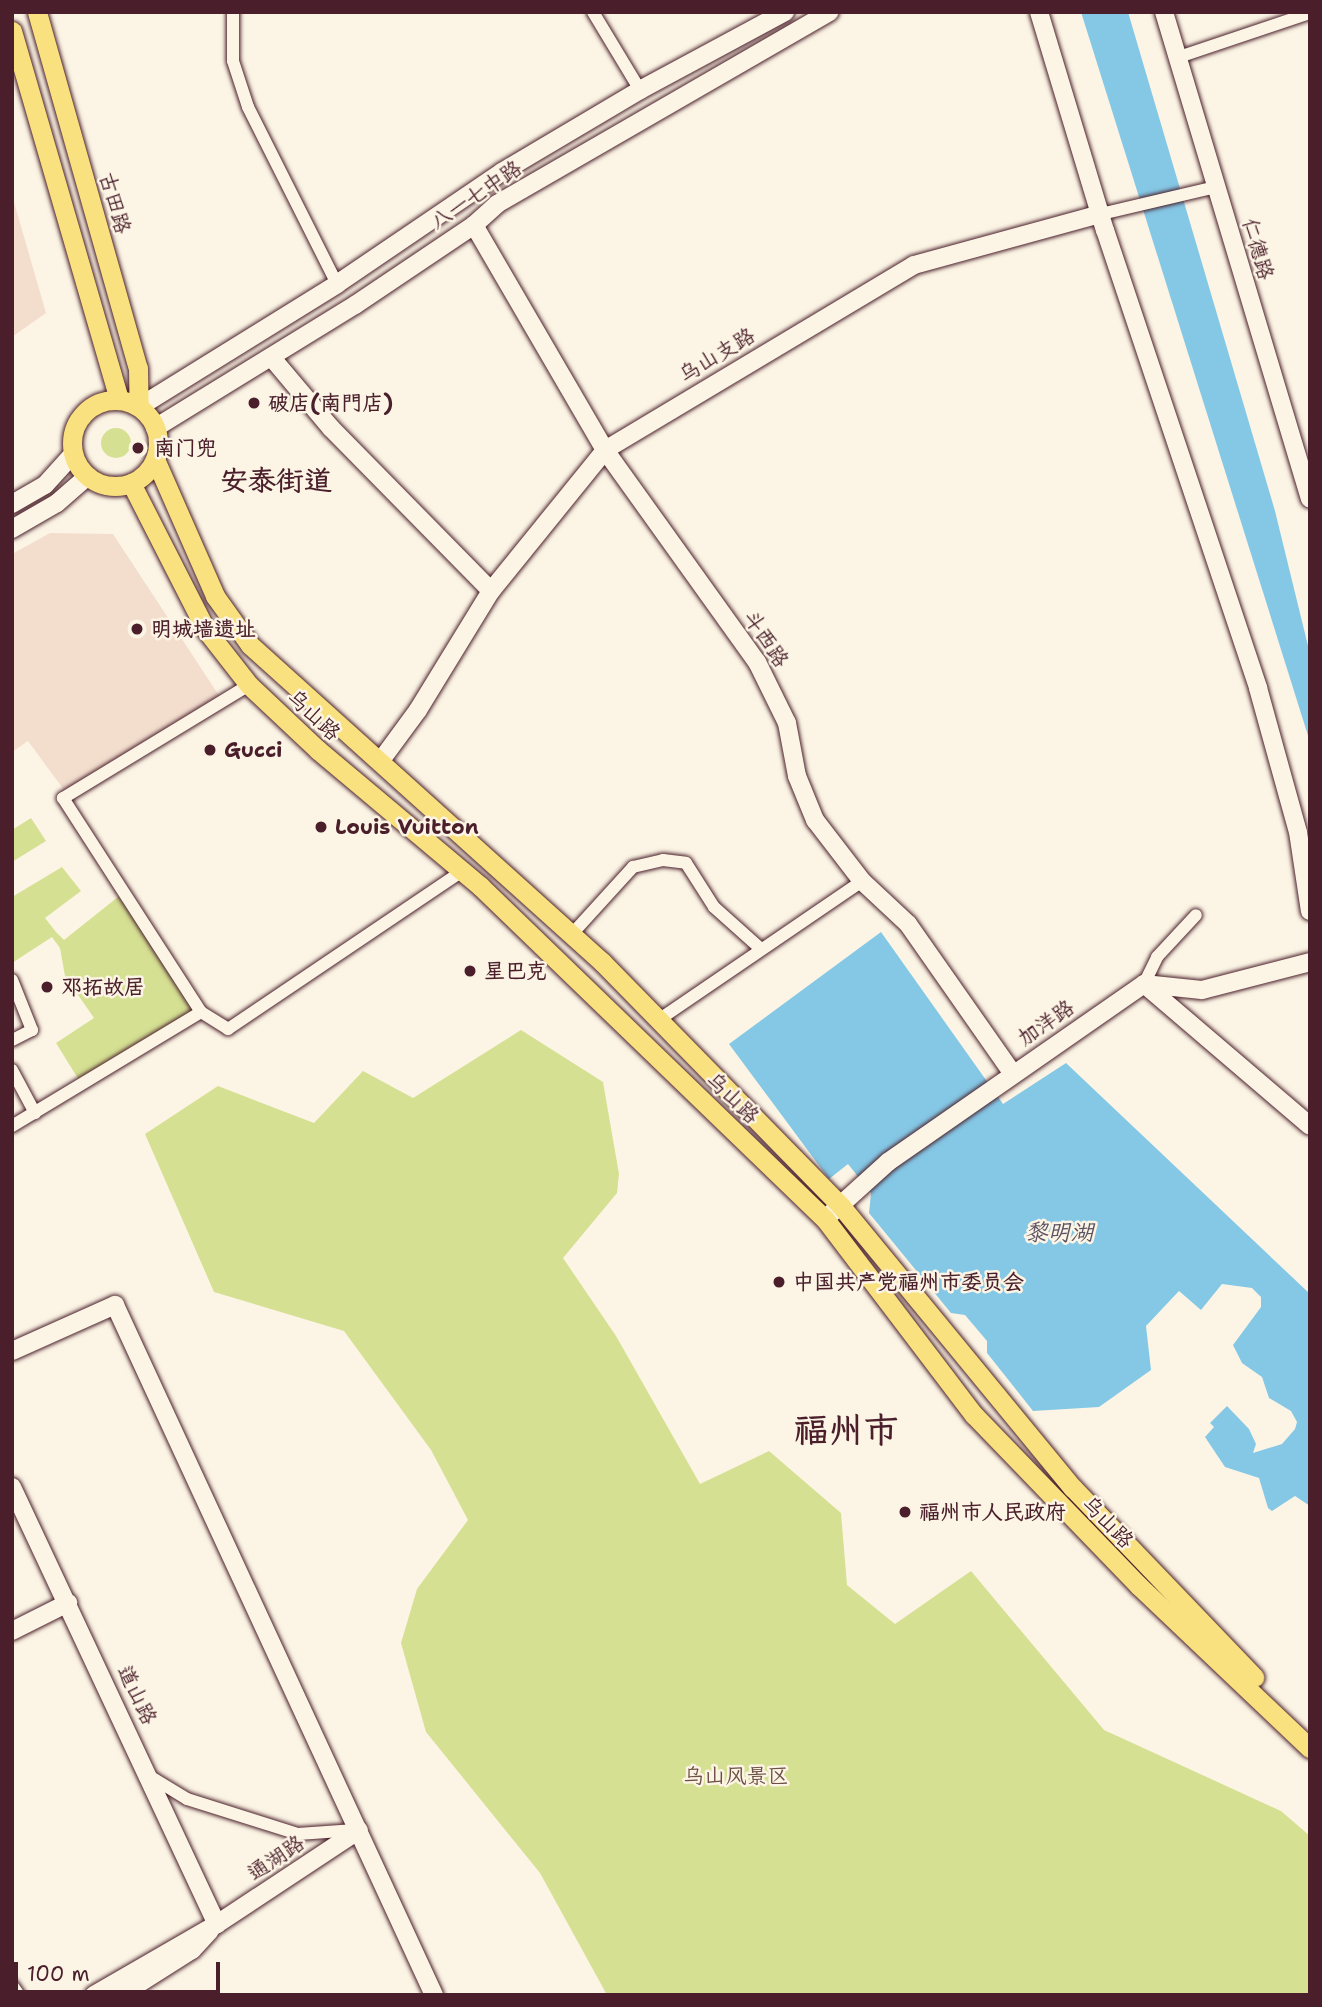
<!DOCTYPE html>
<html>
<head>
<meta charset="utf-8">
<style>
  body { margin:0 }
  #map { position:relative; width:1322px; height:2007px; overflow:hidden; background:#fcf5e5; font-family:"Shantell Sans","LXGW WenKai TC",sans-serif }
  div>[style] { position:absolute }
  .built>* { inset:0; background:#f3dece }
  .green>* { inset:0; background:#d5e093 }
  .round { border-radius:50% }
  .water>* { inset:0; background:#85c8e6 }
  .roads { filter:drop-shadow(0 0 2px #4a1f2b) drop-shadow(0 0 2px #4a1f2b) }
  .street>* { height:12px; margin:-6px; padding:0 6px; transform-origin:6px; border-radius:6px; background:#fcf5e5 }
  .secondary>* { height:18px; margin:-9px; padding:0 9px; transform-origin:9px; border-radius:9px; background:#fcf5e5 }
  .primary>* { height:19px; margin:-9.5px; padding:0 9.5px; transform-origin:9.5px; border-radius:9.5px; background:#fae180 }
  .primary>.ring { margin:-9.5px; padding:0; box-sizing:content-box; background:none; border:19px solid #fae180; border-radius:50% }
  .dots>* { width:19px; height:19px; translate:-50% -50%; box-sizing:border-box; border:4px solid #fcf5e5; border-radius:50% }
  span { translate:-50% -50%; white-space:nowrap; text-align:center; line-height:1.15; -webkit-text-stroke:5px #fcf5e5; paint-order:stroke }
  .street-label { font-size:21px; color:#4a1f2b }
  .poi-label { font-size:21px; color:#4a1f2b; font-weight:700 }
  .left { translate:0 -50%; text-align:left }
  .park-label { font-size:21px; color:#6d4f45 }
  .water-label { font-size:23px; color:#5c5263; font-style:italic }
  .district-label { font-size:28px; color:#4a1f2b; font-weight:700 }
  .town-label { font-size:35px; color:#4a1f2b; font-weight:700 }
  .frame { position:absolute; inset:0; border:14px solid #4a1f2b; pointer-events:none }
  .scale { position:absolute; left:14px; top:1962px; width:206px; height:32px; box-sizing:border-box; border:4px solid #4a1f2b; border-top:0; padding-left:9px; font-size:21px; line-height:24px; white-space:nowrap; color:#4a1f2b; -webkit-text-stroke:5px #fcf5e5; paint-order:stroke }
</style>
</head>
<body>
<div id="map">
  <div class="built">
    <div style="clip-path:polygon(12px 195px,46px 313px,12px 337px)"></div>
    <div style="clip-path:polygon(50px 533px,113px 534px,220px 697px,64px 790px,28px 741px,12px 752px,12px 554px)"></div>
  </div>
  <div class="green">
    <div class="round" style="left:101px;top:428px;width:30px;height:30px"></div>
    <div style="clip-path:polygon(31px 818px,46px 841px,12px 862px,12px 830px)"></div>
    <div style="clip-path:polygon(62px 867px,81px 891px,45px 918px,56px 932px,64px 940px,123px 893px,201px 1012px,82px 1085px,56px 1043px,94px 1018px,65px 976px,60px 948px,52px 937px,12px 963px,12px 897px)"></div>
    <div style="clip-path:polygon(521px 1030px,603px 1082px,619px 1174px,617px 1193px,563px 1258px,616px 1336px,700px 1484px,769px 1451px,841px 1513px,847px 1585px,895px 1624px,971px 1571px,1104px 1730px,1281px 1811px,1310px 1836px,1310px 1995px,607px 1995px,540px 1873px,426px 1732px,401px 1643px,417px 1589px,468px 1520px,431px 1450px,344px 1331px,214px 1292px,145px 1134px,218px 1086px,314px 1123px,363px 1071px,413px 1098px)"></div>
  </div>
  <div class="water">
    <div style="clip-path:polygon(1081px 12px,1128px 12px,1275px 511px,1310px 654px,1310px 742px)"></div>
    <div style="clip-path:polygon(881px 932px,1003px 1104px,1066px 1063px,1310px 1294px,1310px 1506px,1295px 1496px,1272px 1511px,1268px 1508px,1259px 1478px,1225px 1467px,1205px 1437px,1214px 1427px,1210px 1423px,1227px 1406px,1249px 1429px,1256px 1444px,1253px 1453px,1282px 1444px,1295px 1429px,1297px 1422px,1291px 1411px,1269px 1398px,1262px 1377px,1242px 1363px,1233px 1345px,1261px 1307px,1261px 1297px,1252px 1288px,1222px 1284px,1201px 1310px,1179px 1291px,1146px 1326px,1151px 1370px,1099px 1407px,1033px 1411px,987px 1353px,987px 1341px,965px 1315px,951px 1313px,869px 1213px,871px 1193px,848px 1164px,829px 1179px,729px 1044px)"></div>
  </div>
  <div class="roads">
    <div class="street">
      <div style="left:233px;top:12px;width:49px;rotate:90deg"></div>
      <div style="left:233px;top:61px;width:48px;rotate:71.9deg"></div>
      <div style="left:248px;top:107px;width:198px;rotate:63.3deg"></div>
      <div style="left:593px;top:12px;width:91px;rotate:58.9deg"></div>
      <div style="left:1179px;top:57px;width:138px;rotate:-18.6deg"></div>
      <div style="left:1101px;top:214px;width:118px;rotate:-13.2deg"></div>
      <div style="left:249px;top:685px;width:218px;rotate:148.7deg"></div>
      <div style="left:63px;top:798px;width:255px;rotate:57.2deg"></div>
      <div style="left:201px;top:1012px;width:32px;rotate:32deg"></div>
      <div style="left:228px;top:1029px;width:282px;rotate:-34deg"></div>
      <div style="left:572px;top:934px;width:91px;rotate:-47.7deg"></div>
      <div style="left:633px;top:867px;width:31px;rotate:-13deg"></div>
      <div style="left:663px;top:860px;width:23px;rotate:7deg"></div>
      <div style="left:686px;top:863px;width:52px;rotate:57.5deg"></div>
      <div style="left:714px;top:907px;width:63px;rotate:41.8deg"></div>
      <div style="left:12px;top:980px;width:54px;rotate:68.2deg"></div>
      <div style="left:32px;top:1030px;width:22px;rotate:153deg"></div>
      <div style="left:1144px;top:984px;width:30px;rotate:-64deg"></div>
      <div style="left:1157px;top:957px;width:57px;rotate:-47.1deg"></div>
      <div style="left:657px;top:1021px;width:248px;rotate:-34.3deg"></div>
      <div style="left:12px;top:1070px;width:49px;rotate:61.9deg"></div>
      <div style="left:12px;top:1126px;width:221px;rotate:-31.1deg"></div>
      <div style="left:151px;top:1777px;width:42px;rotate:31.4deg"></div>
      <div style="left:187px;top:1799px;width:116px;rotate:17.5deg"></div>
      <div style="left:298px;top:1834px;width:57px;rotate:-4deg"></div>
      <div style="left:12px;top:1985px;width:12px;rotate:55deg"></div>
    </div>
    <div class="secondary">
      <div style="left:1039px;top:12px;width:228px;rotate:73.2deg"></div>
      <div style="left:1105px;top:230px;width:483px;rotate:71.5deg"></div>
      <div style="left:1258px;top:688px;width:149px;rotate:74.5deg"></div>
      <div style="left:1298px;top:832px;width:80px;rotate:81.4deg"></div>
      <div style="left:1164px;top:12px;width:508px;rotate:73.31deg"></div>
      <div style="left:474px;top:225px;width:260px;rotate:59.8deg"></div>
      <div style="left:605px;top:450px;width:261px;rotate:54.4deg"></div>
      <div style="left:757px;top:662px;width:68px;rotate:63.8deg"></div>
      <div style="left:787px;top:723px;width:54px;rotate:79.3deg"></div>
      <div style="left:797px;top:776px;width:48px;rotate:67.8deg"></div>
      <div style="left:815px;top:820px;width:77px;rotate:52.4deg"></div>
      <div style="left:862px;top:881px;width:63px;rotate:43.1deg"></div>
      <div style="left:908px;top:924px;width:183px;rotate:55deg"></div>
      <div style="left:272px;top:358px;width:92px;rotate:49.9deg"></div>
      <div style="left:331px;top:428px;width:228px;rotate:45.5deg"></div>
      <div style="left:139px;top:407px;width:233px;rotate:-31.8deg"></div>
      <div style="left:337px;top:284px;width:199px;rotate:-34.2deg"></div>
      <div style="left:502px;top:172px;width:161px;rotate:-30.7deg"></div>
      <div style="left:640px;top:90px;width:165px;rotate:-28.3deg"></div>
      <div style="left:155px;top:428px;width:235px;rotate:-31.6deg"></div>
      <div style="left:355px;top:305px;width:143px;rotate:-33.9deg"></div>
      <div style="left:474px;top:225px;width:31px;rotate:-42deg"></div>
      <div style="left:497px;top:204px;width:384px;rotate:-30deg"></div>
      <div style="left:12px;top:504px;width:38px;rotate:-30deg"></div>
      <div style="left:45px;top:485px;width:43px;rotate:-47.8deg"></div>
      <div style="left:12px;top:529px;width:52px;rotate:-30deg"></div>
      <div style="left:57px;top:503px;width:41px;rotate:-41.1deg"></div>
      <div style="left:382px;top:759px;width:61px;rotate:-53.7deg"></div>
      <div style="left:418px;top:710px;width:140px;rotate:-58.5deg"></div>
      <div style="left:491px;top:591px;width:181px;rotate:-51deg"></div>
      <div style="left:605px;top:450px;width:360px;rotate:-30.9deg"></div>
      <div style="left:914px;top:265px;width:194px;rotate:-15.3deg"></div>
      <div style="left:1144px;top:984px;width:218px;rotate:40.5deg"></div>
      <div style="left:825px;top:1219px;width:85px;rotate:-42.1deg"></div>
      <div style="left:888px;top:1162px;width:312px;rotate:-34.8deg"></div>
      <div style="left:1144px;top:984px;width:58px;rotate:5.9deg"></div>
      <div style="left:1202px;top:990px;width:112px;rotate:-14.5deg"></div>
      <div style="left:12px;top:1351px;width:113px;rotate:-24.1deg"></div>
      <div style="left:115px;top:1305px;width:760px;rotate:65.19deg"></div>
      <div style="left:12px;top:1487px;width:483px;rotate:64.9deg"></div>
      <div style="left:12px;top:1631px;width:63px;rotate:-26.6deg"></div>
      <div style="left:94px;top:1995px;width:142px;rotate:-30deg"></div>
      <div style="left:217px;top:1924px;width:170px;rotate:-33.5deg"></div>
      <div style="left:121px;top:1995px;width:84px;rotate:-32.4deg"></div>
      <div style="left:192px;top:1950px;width:26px;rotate:-47deg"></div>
    </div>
    <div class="primary">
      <div style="left:37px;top:12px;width:370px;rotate:74.2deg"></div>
      <div style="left:138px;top:368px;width:39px;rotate:89deg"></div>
      <div style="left:12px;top:31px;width:384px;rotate:73.8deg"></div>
      <div class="ring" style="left:72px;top:400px;width:67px;height:67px"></div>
      <div style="left:155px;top:459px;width:150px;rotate:66.3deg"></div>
      <div style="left:215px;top:596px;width:60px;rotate:54.5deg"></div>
      <div style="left:250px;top:645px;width:474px;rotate:42deg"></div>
      <div style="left:602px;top:962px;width:342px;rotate:45.6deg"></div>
      <div style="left:841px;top:1206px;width:365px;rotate:50.6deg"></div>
      <div style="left:1073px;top:1488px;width:262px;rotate:46.2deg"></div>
      <div style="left:131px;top:483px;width:165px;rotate:63deg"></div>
      <div style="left:206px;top:630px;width:70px;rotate:52deg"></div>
      <div style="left:249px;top:685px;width:95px;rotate:43.3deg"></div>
      <div style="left:318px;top:750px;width:212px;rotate:40deg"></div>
      <div style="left:480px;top:886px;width:479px;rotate:44deg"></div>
      <div style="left:825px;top:1219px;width:246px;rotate:52.8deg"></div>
      <div style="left:974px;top:1415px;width:238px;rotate:46deg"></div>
      <div style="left:1139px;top:1586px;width:236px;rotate:43.5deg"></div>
    </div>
  </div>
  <div class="dots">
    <div style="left:254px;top:403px;background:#4a1f2b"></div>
    <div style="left:138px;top:448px;background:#4a1f2b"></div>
    <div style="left:137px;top:629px;background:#4a1f2b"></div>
    <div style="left:210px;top:750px;background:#4a1f2b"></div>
    <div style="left:321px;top:827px;background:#4a1f2b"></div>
    <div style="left:470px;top:971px;background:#4a1f2b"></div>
    <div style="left:47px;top:987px;background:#4a1f2b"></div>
    <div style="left:779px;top:1282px;background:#4a1f2b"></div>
    <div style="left:905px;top:1512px;background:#4a1f2b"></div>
  </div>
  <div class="street-label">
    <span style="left:476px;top:195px;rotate:-34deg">八一七中路</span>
    <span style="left:115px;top:203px;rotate:74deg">古田路</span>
    <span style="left:1258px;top:249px;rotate:74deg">仁德路</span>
    <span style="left:717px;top:355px;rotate:-31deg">乌山支路</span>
    <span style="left:766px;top:639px;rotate:56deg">斗西路</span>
    <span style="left:314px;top:715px;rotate:43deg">乌山路</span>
    <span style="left:1046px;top:1023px;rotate:-35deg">加洋路</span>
    <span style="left:733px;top:1098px;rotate:44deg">乌山路</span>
    <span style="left:1108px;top:1522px;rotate:46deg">乌山路</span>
    <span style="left:137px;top:1695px;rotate:64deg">道山路</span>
    <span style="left:276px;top:1858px;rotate:-34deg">通湖路</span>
  </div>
  <div class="poi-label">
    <span class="left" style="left:268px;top:403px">破店(南門店)</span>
    <span class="left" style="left:154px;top:448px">南门兜</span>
    <span class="left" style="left:151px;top:629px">明城墙遗址</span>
    <span class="left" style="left:224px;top:750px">Gucci</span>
    <span class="left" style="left:335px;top:827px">Louis Vuitton</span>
    <span class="left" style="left:484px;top:971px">星巴克</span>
    <span class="left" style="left:61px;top:987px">邓拓故居</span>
    <span class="left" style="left:793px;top:1282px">中国共产党福州市委员会</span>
    <span class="left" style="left:919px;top:1512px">福州市人民政府</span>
  </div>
  <div class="park-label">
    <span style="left:736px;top:1776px">乌山风景区</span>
  </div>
  <div class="water-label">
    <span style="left:1059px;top:1232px">黎明湖</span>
  </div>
  <div class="district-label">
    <span style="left:276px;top:480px">安泰街道</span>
  </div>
  <div class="town-label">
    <span style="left:846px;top:1430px">福州市</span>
  </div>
  <div class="frame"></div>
  <div class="scale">100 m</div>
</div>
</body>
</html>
